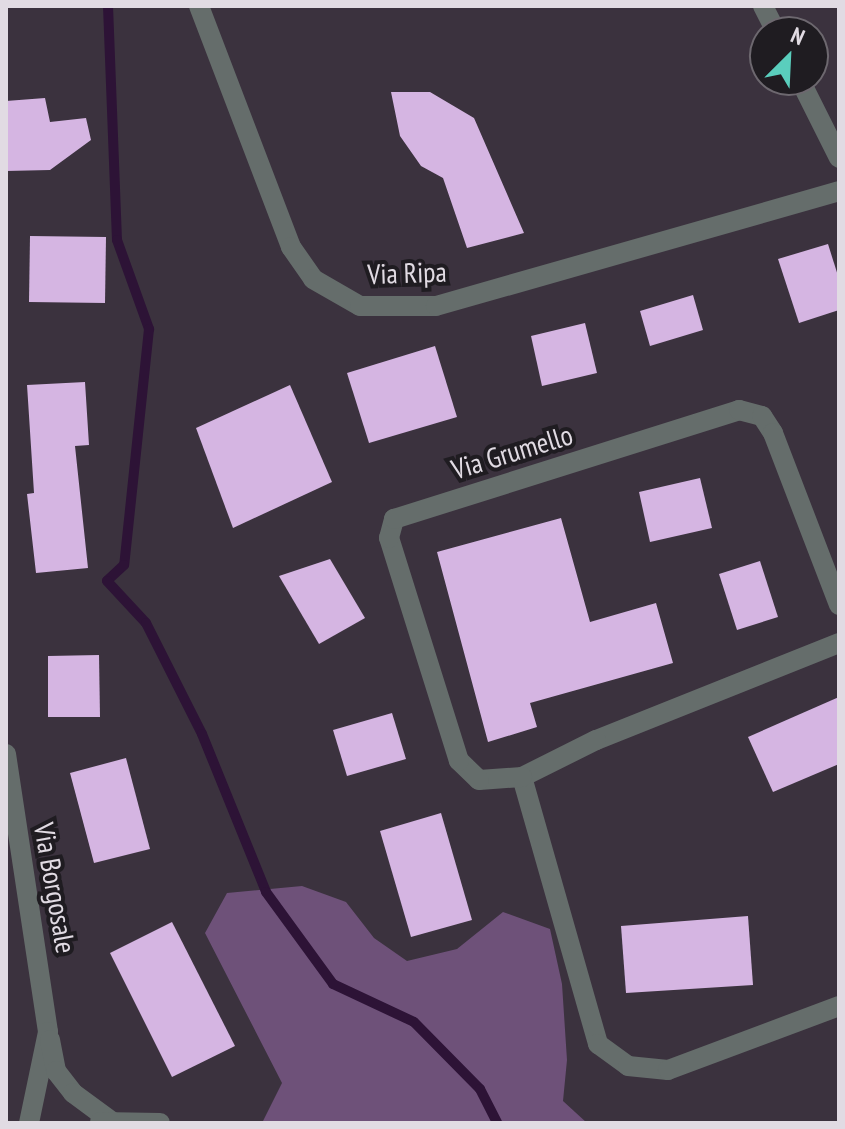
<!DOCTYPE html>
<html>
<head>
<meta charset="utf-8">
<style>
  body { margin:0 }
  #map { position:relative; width:845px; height:1129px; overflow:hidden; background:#3b323e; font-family:"PT Sans Narrow",sans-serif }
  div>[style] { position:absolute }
  .forest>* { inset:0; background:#6e5179 }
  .stream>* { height:10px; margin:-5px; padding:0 5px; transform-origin:5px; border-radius:5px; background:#2d1336 }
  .building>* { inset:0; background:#d5b5e2 }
  .minor>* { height:20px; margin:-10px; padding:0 10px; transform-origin:10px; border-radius:10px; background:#656d6b }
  span { translate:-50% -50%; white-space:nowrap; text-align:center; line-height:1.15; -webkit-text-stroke:8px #1f1c21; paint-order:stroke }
  .street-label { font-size:28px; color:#e1dbe3 }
  .frame { position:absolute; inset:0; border:8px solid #e1dbe3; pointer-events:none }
  .north { position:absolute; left:749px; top:16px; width:80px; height:80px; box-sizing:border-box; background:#1f1c21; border:2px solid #6d686f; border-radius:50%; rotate:24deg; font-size:22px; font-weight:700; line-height:32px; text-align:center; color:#e1dbe3 }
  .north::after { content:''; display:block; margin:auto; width:28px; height:36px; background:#5acebd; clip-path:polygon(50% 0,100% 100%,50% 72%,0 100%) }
</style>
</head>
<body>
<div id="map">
  <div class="forest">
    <div style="clip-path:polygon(302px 886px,346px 902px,374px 938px,407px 961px,457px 949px,503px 912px,550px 929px,562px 984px,567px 1060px,563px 1101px,587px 1123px,262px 1123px,282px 1083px,205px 933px,227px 893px)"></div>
  </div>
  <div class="stream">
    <div style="left:108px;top:6px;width:234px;rotate:87.8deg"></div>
    <div style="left:117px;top:240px;width:95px;rotate:70.2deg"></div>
    <div style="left:149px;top:329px;width:237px;rotate:96deg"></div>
    <div style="left:124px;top:565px;width:23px;rotate:137deg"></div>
    <div style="left:107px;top:581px;width:57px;rotate:47.1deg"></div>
    <div style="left:146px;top:623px;width:124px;rotate:63.2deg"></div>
    <div style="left:202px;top:734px;width:170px;rotate:67.9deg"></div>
    <div style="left:266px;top:892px;width:114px;rotate:53.9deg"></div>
    <div style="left:333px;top:984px;width:89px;rotate:25.1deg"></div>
    <div style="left:414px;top:1022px;width:94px;rotate:45.4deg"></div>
    <div style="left:480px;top:1089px;width:38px;rotate:63deg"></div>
  </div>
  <div class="building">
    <div style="clip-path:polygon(391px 92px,430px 92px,474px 118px,524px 233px,467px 248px,443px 178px,421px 166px,400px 136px)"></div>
    <div style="clip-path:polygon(45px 98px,50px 122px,86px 118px,91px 140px,50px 170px,6px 171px,6px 101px)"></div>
    <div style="clip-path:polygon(30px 236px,106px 237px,105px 303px,29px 302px)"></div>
    <div style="clip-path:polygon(828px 244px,839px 279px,839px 310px,799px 323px,778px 259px)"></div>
    <div style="clip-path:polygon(693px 295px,703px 330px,650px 346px,640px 311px)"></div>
    <div style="clip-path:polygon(585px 323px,597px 373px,542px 386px,531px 336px)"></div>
    <div style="clip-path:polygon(435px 346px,457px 417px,369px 443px,347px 373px)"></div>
    <div style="clip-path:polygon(85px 382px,89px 445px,75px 446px,88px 568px,36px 573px,27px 494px,34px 493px,27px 385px)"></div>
    <div style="clip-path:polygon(290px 385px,332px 482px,233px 528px,196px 428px)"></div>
    <div style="clip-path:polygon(700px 478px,712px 528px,650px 542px,639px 492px)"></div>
    <div style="clip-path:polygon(561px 518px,590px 622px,656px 603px,673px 663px,530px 703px,537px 727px,488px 742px,437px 552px)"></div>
    <div style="clip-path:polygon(330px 559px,365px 618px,319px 644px,279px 576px)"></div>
    <div style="clip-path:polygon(760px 561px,778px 617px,737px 630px,719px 574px)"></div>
    <div style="clip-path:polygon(99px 655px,100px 717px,48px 717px,48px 656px)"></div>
    <div style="clip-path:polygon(839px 697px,839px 764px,773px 792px,748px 737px)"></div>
    <div style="clip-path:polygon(392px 713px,406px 759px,347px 776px,333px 730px)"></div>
    <div style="clip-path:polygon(126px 758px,150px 849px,94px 863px,70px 773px)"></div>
    <div style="clip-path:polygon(441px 813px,472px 920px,411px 937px,380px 831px)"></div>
    <div style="clip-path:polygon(748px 916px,753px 985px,626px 993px,621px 926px)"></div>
    <div style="clip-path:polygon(172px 922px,235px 1046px,172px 1077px,110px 953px)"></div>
  </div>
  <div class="minor">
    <div style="left:199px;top:6px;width:258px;rotate:69.1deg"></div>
    <div style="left:291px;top:247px;width:39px;rotate:55deg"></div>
    <div style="left:313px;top:279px;width:54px;rotate:29.9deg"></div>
    <div style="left:360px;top:306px;width:76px"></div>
    <div style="left:436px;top:306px;width:419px;rotate:-15.9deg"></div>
    <div style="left:763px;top:6px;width:29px;rotate:63deg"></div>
    <div style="left:800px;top:80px;width:87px;rotate:63.4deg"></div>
    <div style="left:839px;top:643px;width:262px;rotate:158.2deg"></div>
    <div style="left:596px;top:740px;width:83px;rotate:153.4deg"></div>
    <div style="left:522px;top:777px;width:278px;rotate:74.1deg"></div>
    <div style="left:598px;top:1044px;width:37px;rotate:36deg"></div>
    <div style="left:628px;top:1066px;width:40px;rotate:5.7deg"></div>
    <div style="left:668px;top:1070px;width:183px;rotate:-20.5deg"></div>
    <div style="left:6px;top:754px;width:281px;rotate:81.4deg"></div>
    <div style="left:48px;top:1032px;width:93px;rotate:101.8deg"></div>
    <div style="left:522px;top:777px;width:43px;rotate:176deg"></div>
    <div style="left:479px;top:780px;width:28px;rotate:-136deg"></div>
    <div style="left:459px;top:761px;width:234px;rotate:-107.4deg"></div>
    <div style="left:389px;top:538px;width:20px;rotate:-75deg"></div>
    <div style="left:394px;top:519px;width:362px;rotate:-17.5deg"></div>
    <div style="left:739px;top:410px;width:24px;rotate:15deg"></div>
    <div style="left:762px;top:416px;width:20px;rotate:57deg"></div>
    <div style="left:773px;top:433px;width:184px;rotate:69deg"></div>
    <div style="left:50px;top:1040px;width:32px;rotate:79deg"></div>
    <div style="left:56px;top:1071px;width:28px;rotate:52deg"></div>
    <div style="left:73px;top:1093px;width:47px;rotate:36.4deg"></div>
    <div style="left:100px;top:1122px;width:60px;rotate:1deg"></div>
  </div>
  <div class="street-label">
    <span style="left:407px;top:273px;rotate:-2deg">Via Ripa</span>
    <span style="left:512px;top:452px;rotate:-17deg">Via Grumello</span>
    <span style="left:55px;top:888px;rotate:80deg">Via Borgosale</span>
  </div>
  <div class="frame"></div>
  <div class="north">N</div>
</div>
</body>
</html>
